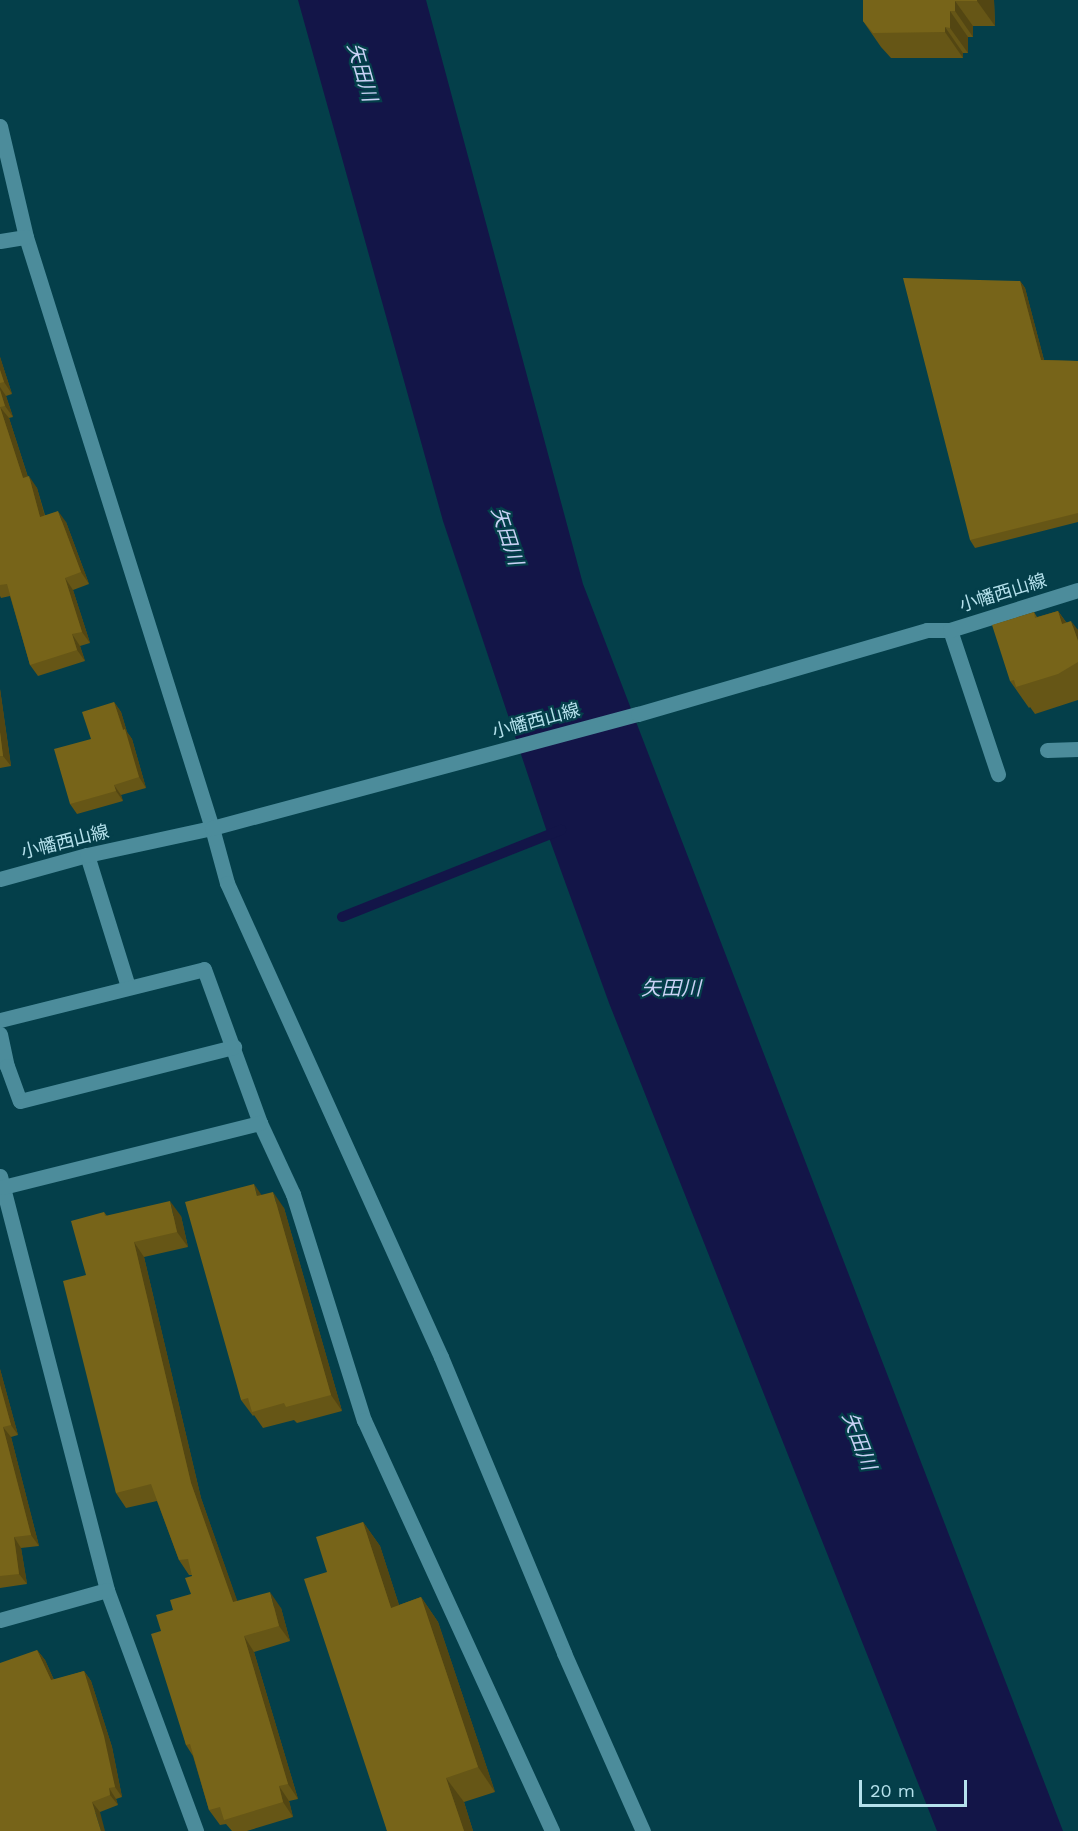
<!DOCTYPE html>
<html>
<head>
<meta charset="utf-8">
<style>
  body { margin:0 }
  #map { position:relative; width:1078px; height:1831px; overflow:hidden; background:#043f4a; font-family:"Work Sans","Noto Sans JP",sans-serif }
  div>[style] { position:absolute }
  .water>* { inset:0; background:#131548 }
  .stream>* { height:10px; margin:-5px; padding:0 5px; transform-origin:5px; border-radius:5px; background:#131548 }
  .minor>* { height:15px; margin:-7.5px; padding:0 7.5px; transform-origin:7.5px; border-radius:7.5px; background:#4c8c9b }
  .wall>* { inset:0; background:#665616 }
  .shaded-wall>* { inset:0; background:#534612 }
  .building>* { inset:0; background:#776419 }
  span { translate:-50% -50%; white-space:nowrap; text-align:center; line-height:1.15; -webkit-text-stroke:4.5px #043f4a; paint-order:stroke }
  .street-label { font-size:18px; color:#b5e1ec }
  .water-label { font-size:20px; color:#c9d1f5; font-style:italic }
  .scale { position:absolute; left:859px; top:1780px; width:108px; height:27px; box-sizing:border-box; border:3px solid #b5e1ec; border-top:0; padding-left:8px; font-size:18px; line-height:21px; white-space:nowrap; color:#b5e1ec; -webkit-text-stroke:4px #043f4a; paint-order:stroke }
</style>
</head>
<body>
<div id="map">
  <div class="water">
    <div style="clip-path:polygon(298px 0,426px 0,583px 584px,1063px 1831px,937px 1831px,609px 1003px,548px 835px,443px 521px)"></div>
  </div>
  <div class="stream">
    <div style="left:342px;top:917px;width:236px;rotate:-21.7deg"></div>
  </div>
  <div class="minor">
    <div style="left:0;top:126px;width:114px;rotate:76.8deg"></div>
    <div style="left:26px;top:237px;width:620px;rotate:72.53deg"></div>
    <div style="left:212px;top:828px;width:57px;rotate:74.7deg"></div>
    <div style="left:227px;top:883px;width:520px;rotate:65.7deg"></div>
    <div style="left:441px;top:1357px;width:321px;rotate:67.4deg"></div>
    <div style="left:564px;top:1653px;width:195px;rotate:66.1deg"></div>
    <div style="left:0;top:241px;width:26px;rotate:-9deg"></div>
    <div style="left:950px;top:630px;width:152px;rotate:71.6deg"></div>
    <div style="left:1047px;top:750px;width:31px;rotate:-2deg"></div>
    <div style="left:87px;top:855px;width:138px;rotate:72.7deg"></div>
    <div style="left:0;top:879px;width:90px;rotate:-15.4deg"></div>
    <div style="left:87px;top:855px;width:128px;rotate:-12.2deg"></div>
    <div style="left:212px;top:828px;width:441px;rotate:-15deg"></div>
    <div style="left:638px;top:714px;width:301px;rotate:-16.2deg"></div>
    <div style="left:927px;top:630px;width:23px"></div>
    <div style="left:950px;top:630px;width:134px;rotate:-17.4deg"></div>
    <div style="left:0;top:1020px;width:210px;rotate:-14deg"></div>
    <div style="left:204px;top:969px;width:164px;rotate:70deg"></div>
    <div style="left:260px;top:1123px;width:78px;rotate:65.1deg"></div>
    <div style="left:293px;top:1194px;width:237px;rotate:72.6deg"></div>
    <div style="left:364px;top:1420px;width:452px;rotate:65.4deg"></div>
    <div style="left:0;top:1034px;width:33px;rotate:78deg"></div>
    <div style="left:7px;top:1066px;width:37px;rotate:70deg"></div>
    <div style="left:20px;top:1101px;width:221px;rotate:-14.2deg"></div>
    <div style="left:0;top:1176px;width:428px;rotate:75.5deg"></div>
    <div style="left:107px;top:1590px;width:257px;rotate:69.7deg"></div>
    <div style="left:3px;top:1187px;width:265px;rotate:-14deg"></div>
    <div style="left:0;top:1620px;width:111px;rotate:-15.7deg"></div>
  </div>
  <div class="wall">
    <div style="clip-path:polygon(863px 0,994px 0,995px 26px,973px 26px,973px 37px,968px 37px,968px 53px,963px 53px,963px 58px,891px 58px,881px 47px,863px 21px)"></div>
    <div style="clip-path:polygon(1020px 281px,1025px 288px,1044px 360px,1078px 361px,1078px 522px,975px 548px,970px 540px)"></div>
    <div style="clip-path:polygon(0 357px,12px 394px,6px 396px,13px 417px,9px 418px,28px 477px,37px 488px,45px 515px,66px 522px,89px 584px,73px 590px,90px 643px,80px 646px,85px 661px,38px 676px,30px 665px,10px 596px,1px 598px,0 596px)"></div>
    <div style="clip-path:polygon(1058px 611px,1066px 622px,1078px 630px,1078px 700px,1035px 714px,1030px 707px,1029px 708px,1010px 681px,1034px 612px,1037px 617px)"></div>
    <div style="clip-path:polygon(0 689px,11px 766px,0 768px)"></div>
    <div style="clip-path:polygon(114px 702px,121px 712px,127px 732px,132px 739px,146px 788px,121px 795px,123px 801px,77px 814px,70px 804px,91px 739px)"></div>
    <div style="clip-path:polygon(262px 1195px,284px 1208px,342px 1411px,297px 1423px,294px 1420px,263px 1428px,254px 1415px,253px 1416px,241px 1400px)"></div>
    <div style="clip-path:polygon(104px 1212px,107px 1216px,181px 1216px,188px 1247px,144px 1257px,201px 1498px,237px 1601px,281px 1608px,290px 1641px,254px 1652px,298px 1799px,289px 1801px,293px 1817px,247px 1831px,232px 1831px,226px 1824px,220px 1825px,209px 1810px,193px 1756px,186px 1745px,161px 1631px,173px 1610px,191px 1594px,192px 1575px,189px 1575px,179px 1560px,157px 1501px,126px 1508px,116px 1493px,86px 1275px)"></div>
    <div style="clip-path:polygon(0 1369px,18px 1435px,11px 1437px,39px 1546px,21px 1548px,27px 1584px,0 1588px)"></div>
    <div style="clip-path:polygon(363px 1522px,380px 1546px,399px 1605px,421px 1597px,438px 1622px,495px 1792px,464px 1802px,473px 1831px,387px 1831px,327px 1572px)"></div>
    <div style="clip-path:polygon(37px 1650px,45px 1660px,54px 1680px,84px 1671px,91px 1681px,112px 1747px,122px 1797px,116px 1799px,118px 1805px,100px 1812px,0 1831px)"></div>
  </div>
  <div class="shaded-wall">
    <div style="clip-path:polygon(977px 0,994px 0,995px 26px,977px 1px)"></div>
    <div style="clip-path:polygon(955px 1px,973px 26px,973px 37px,955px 11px)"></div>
    <div style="clip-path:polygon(950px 11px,968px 37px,968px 53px,950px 28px)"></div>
    <div style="clip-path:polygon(945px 27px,963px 53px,963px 58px,945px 32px)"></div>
    <div style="clip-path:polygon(1020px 281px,1025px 288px,1046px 368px,1041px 360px)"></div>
    <div style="clip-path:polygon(0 357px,12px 394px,4px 382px,0 370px)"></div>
    <div style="clip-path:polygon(0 387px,6px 396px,13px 417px,5px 406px,0 390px)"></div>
    <div style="clip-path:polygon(0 407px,9px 418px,32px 490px,23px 478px)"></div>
    <div style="clip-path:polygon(29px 476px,37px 488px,48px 528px,40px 517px)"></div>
    <div style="clip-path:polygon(58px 511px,66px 522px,89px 584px,81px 572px)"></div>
    <div style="clip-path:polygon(65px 578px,73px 590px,90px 643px,82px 632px)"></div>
    <div style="clip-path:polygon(1058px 611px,1076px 637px,1062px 624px)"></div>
    <div style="clip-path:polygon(1071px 621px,1078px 630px,1078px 641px)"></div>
    <div style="clip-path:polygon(72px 634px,80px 646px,85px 661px,77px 650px)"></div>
    <div style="clip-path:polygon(0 689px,11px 766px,3px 756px,0 732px)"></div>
    <div style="clip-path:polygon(114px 702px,121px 712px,127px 732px,132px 739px,146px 788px,139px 777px)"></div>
    <div style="clip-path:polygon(114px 785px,121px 795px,123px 801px,116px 791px)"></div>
    <div style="clip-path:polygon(254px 1184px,265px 1200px,257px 1196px)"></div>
    <div style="clip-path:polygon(273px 1192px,284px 1208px,342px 1411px,331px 1395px)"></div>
    <div style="clip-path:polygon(170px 1201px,181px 1216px,188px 1247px,177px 1232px)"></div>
    <div style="clip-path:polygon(134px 1242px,144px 1257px,201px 1498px,243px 1617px,233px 1602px,191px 1483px)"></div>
    <div style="clip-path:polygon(0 1369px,18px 1435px,11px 1425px,0 1385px)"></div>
    <div style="clip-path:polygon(3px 1427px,11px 1437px,39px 1546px,31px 1535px)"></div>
    <div style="clip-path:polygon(363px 1522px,380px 1546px,408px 1633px,391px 1608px)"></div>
    <div style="clip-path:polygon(14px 1537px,21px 1548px,27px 1584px,19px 1574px)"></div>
    <div style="clip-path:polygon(270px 1592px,281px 1608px,290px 1641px,279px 1626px)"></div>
    <div style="clip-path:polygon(421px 1597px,438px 1622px,495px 1792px,478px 1767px)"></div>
    <div style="clip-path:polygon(244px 1636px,254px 1652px,298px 1799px,288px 1784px)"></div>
    <div style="clip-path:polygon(37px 1650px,45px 1660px,59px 1691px,51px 1680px)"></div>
    <div style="clip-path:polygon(84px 1671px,91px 1681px,112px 1747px,122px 1797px,115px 1787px)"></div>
    <div style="clip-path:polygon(446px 1778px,464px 1802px,473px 1831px,464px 1831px)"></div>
    <div style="clip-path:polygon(279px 1786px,289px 1801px,293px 1817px,283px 1802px)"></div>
    <div style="clip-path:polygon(109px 1788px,116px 1799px,118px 1805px,110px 1795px)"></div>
    <div style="clip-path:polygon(92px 1802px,100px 1812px,105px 1831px,101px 1831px)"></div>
  </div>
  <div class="building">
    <div style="clip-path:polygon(863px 0,977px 0,977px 1px,955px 1px,955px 11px,950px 11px,950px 28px,945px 27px,945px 32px,873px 33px,863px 21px)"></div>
    <div style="clip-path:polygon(903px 278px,1020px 281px,1041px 360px,1078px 361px,1078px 513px,970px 540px)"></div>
    <div style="clip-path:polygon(0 370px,4px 382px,0 383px)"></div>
    <div style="clip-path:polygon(0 390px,5px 406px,0 407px,23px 478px,29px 476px,40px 517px,58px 511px,81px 572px,65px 578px,82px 632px,72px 634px,77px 650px,30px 665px,7px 584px,0 585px)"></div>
    <div style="clip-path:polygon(1058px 611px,1062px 624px,1071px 621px,1078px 641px,1078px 662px,1058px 674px,1016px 687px,1014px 680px,1010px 681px,992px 625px,1034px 612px,1035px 618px)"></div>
    <div style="clip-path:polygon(114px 702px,123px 730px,125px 729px,139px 777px,114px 785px,116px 791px,70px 804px,54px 749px,91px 739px,82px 712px)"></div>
    <div style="clip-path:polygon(0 732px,3px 756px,0 756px)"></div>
    <div style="clip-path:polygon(254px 1184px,257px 1196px,273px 1192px,331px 1395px,286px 1407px,284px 1403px,252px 1412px,248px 1398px,241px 1400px,185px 1202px)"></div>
    <div style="clip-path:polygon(170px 1201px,177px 1232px,134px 1242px,191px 1483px,233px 1602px,270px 1592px,279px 1626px,244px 1636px,288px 1784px,279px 1786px,283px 1802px,224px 1820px,220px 1807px,209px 1810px,190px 1744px,186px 1745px,151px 1634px,161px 1631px,156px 1615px,173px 1610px,170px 1600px,191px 1594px,185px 1578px,192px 1576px,188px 1559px,179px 1560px,151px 1484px,116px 1493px,63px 1281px,86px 1275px,71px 1221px,104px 1212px,105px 1216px)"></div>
    <div style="clip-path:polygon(0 1385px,11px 1425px,3px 1427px,31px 1535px,14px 1537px,19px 1574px,0 1576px)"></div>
    <div style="clip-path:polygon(363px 1522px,391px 1608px,421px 1597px,478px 1767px,446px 1778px,464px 1831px,387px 1831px,304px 1579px,327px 1572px,316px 1537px)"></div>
    <div style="clip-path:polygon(37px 1650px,51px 1680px,84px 1671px,104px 1736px,115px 1787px,109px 1788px,110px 1795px,92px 1802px,101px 1831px,0 1831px,0 1663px)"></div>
  </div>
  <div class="street-label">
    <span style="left:1003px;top:593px;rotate:-17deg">小幡西山線</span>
    <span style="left:536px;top:721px;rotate:-15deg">小幡西山線</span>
    <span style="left:65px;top:842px;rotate:-14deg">小幡西山線</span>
  </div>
  <div class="water-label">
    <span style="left:362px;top:72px;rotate:74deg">矢田川</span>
    <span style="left:507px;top:536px;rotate:72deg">矢田川</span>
    <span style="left:671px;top:988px">矢田川</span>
    <span style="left:859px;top:1441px;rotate:69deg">矢田川</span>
  </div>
  <div class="scale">20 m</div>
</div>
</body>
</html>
